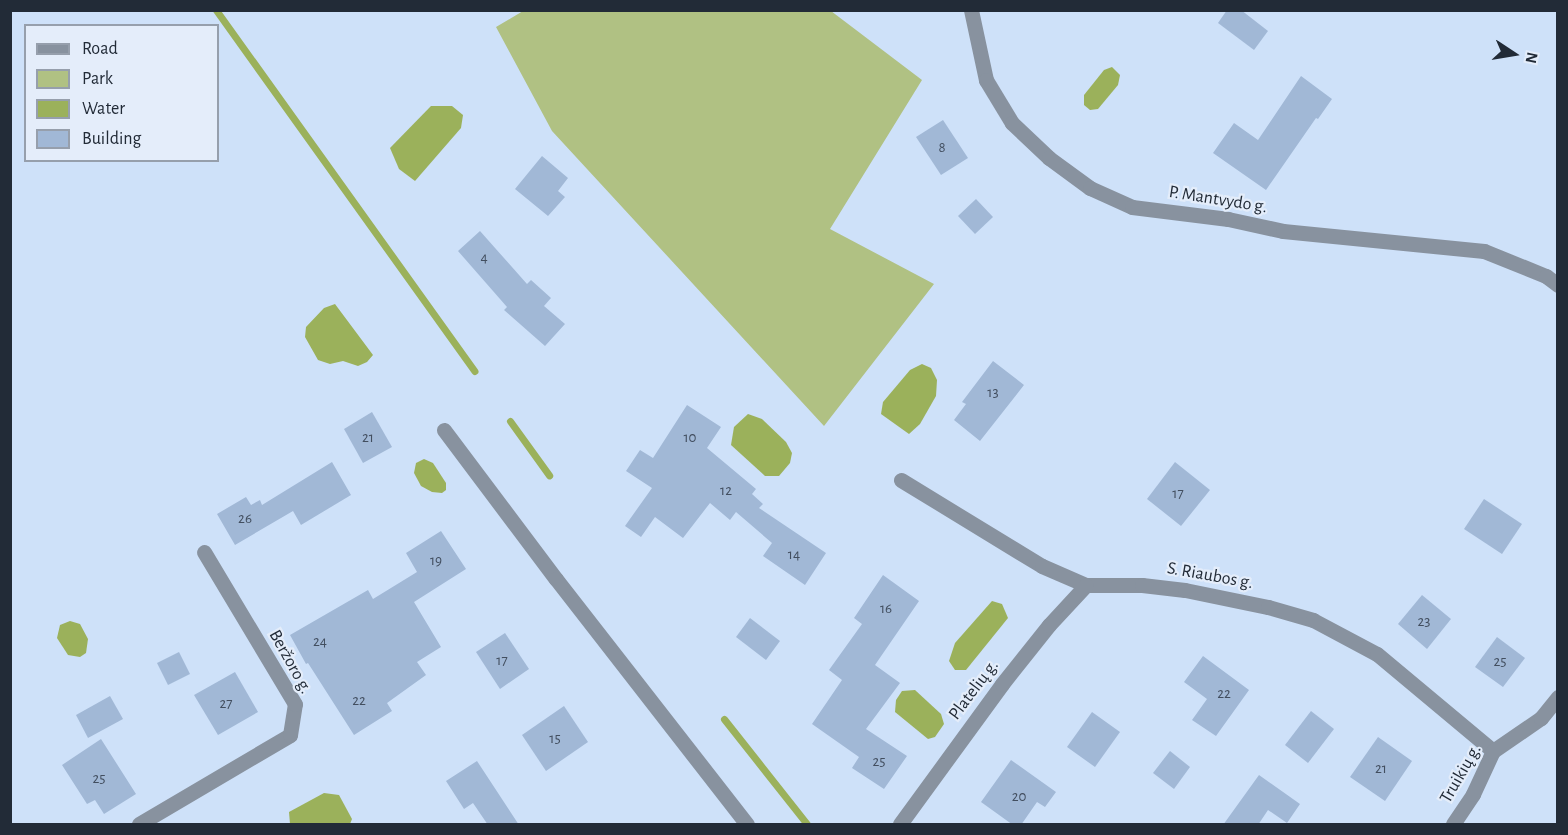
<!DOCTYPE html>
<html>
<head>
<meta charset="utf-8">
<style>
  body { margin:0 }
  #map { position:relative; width:1568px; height:835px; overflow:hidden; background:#cee1f9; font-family:"Alegreya Sans",sans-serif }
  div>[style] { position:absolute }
  .green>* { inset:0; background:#b0c183 }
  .water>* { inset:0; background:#9bb15b }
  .stream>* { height:7px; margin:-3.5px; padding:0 3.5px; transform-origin:3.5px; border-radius:3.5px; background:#9bb15b }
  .building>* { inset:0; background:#a1b8d6 }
  .minor>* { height:15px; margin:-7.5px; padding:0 7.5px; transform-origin:7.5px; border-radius:7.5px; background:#88929f }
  span { translate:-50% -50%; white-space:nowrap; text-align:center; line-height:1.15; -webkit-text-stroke:4.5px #e4edfa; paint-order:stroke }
  .number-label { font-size:15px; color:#424e5f }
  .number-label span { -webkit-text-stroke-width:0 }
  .street-label { font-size:18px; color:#222b37 }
  .frame { position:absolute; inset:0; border:12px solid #222b37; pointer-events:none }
  .legend { position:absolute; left:24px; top:24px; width:195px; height:138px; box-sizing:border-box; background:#e4edfa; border:2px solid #969fac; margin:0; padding:8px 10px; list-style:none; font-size:18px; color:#222b37 }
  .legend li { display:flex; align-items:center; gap:12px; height:30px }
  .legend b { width:30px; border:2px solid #969fac }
  .north { position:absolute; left:1484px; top:24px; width:60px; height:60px; -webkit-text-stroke:4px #e4edfa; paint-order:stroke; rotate:102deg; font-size:16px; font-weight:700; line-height:24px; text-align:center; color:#222b37 }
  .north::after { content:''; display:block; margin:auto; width:21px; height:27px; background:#222b37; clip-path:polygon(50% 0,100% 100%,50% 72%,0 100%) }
</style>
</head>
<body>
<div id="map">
  <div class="green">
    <div style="clip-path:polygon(523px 11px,831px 11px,922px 80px,830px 229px,934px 284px,824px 426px,552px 131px,496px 27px)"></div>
  </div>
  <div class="water">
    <div style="clip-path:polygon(1112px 67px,1120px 75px,1118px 85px,1098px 109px,1090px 110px,1084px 105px,1084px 95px,1104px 70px)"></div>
    <div style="clip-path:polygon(431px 106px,452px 106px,463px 115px,461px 128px,415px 181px,399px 169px,390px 148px)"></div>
    <div style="clip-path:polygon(335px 304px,373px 355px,367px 362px,358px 366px,343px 361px,330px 364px,318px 360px,305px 337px,306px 327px,324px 308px)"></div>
    <div style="clip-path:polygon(922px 364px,931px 368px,937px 380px,936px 396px,920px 424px,909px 434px,881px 414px,883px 402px,910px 370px)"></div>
    <div style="clip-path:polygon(748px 414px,762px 419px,786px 442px,792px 453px,790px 463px,779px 476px,765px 476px,731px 445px,734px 427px)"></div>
    <div style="clip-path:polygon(424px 459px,433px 463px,446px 483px,446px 490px,442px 493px,432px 492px,421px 486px,414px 473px,416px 463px)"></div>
    <div style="clip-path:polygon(992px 601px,1002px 604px,1008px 618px,966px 670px,955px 670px,949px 661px,955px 643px)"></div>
    <div style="clip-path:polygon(70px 621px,80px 624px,88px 639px,86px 653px,80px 657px,68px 655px,57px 638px,60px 625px)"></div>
    <div style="clip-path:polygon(915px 690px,941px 714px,944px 724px,935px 737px,928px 739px,895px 712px,896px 700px,902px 691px)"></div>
    <div style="clip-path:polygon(324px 793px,339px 795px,352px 819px,350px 824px,290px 824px,289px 812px)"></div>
  </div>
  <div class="stream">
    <div style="left:216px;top:10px;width:444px;rotate:54.4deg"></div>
    <div style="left:510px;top:421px;width:67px;rotate:54.2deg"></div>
    <div style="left:724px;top:719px;width:134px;rotate:51.7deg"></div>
  </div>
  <div class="building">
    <div style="clip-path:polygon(1227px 10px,1241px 10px,1268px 31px,1254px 50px,1218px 23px)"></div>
    <div style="clip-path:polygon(1301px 76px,1332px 99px,1318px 119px,1316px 118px,1266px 190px,1213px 153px,1234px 123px,1258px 140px)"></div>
    <div style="clip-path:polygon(943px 120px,968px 158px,941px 175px,916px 137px)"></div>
    <div style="clip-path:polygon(542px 156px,568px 178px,558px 191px,565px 197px,548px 216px,515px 189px)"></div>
    <div style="clip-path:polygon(976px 199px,993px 217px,975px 234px,958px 216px)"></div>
    <div style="clip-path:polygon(480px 231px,527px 284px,531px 280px,551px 298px,544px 306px,565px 324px,545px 346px,504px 310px,507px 307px,458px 251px)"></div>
    <div style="clip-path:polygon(993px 361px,1024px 385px,980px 441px,954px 420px,966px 404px,962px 402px)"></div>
    <div style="clip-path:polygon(687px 405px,721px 427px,707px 448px,756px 489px,752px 494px,763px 504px,759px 508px,826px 553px,805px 585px,763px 556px,772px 543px,736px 512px,730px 520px,710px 503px,683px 538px,655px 517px,641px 537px,625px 526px,652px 488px,626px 471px,640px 450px,653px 458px)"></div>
    <div style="clip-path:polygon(372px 412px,392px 447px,363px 463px,344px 429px)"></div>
    <div style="clip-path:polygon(332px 462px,351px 495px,301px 525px,293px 511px,235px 545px,217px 514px,246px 497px,251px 505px,260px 500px,262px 505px)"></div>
    <div style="clip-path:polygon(1175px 462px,1210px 490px,1181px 526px,1147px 499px)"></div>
    <div style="clip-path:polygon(1484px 499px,1522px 524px,1502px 554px,1464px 529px)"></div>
    <div style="clip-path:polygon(441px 531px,466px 569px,414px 602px,441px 647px,417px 662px,426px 675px,387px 703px,392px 711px,354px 735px,308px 663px,306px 664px,290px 635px,368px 590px,373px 599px,417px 572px,406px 553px)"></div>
    <div style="clip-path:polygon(883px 575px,919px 601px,875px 665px,900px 683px,866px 729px,907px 756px,884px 789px,852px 768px,859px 757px,812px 724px,842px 680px,829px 670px,862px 624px,854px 618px)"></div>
    <div style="clip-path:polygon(1422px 595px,1451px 619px,1427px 649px,1398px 624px)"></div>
    <div style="clip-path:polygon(750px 618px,780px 641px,766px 660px,736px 637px)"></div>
    <div style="clip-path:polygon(505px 633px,529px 669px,500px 689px,476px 652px)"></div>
    <div style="clip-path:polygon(1497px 637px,1525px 658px,1503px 687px,1475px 667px)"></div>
    <div style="clip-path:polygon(179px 652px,190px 674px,168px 685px,157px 663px)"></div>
    <div style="clip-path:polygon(1203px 656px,1249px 690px,1216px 736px,1192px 720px,1207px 699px,1184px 682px)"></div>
    <div style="clip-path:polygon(235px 672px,258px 712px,218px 735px,194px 695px)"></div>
    <div style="clip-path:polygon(110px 696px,123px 719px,88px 738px,76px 715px)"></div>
    <div style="clip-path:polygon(564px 706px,588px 742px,546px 771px,522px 735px)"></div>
    <div style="clip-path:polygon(1311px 711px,1334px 729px,1308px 763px,1285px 745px)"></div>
    <div style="clip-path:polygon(1092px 712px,1120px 732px,1095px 767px,1067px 747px)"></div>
    <div style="clip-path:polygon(1378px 737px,1412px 761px,1385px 801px,1350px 777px)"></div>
    <div style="clip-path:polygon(101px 739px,136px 794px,104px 814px,95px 800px,87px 804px,62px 765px)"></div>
    <div style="clip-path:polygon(1170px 751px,1190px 767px,1174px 789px,1153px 773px)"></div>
    <div style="clip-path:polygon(1011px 760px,1056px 792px,1045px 807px,1037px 802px,1021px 825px,1013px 825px,981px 802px)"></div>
    <div style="clip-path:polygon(477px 761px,519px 825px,488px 825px,473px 803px,464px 809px,446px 781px)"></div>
    <div style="clip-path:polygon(1259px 775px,1300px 804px,1287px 823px,1268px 810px,1258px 825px,1223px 825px)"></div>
  </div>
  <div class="minor">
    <div style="left:971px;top:10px;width:72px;rotate:77.9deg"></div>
    <div style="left:986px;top:80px;width:50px;rotate:58.8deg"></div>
    <div style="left:1012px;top:123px;width:51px;rotate:43.4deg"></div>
    <div style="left:1049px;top:158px;width:51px;rotate:36.2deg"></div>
    <div style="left:1090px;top:188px;width:46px;rotate:24.3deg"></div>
    <div style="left:1132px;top:207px;width:97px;rotate:7.1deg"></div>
    <div style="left:1228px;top:219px;width:56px;rotate:12.3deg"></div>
    <div style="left:1283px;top:231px;width:202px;rotate:5.7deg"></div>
    <div style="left:1484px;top:251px;width:67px;rotate:22deg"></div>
    <div style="left:1546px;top:276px;width:15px;rotate:37deg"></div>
    <div style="left:444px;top:430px;width:186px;rotate:53.1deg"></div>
    <div style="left:556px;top:579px;width:311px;rotate:52.1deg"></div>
    <div style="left:901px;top:480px;width:165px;rotate:31.4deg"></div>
    <div style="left:1042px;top:566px;width:48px;rotate:23.4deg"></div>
    <div style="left:1086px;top:585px;width:56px"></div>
    <div style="left:1142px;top:585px;width:43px;rotate:6.6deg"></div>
    <div style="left:1185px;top:590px;width:85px;rotate:11.6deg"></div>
    <div style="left:1268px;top:607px;width:47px;rotate:16.1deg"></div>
    <div style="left:1313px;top:620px;width:72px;rotate:28deg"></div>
    <div style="left:1377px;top:654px;width:151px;rotate:39.9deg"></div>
    <div style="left:139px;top:824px;width:175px;rotate:-30.5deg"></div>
    <div style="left:290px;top:735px;width:31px;rotate:-81deg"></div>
    <div style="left:295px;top:704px;width:177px;rotate:-120.9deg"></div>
    <div style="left:900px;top:824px;width:173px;rotate:-53.9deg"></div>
    <div style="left:1002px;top:684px;width:75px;rotate:-51.5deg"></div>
    <div style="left:1049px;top:625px;width:54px;rotate:-47.2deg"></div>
    <div style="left:1453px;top:824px;width:36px;rotate:-56deg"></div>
    <div style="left:1473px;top:794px;width:47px;rotate:-65.1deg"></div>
    <div style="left:1493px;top:751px;width:58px;rotate:-34.5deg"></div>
    <div style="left:1541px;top:718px;width:27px;rotate:-51deg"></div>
  </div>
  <div class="number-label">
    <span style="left:942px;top:148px">8</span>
    <span style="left:484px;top:258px">4</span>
    <span style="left:993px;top:393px">13</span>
    <span style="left:368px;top:438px">21</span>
    <span style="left:690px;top:438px">10</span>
    <span style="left:726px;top:491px">12</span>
    <span style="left:1178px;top:494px">17</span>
    <span style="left:245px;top:519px">26</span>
    <span style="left:794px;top:555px">14</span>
    <span style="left:436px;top:561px">19</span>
    <span style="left:886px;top:609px">16</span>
    <span style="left:1424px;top:622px">23</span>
    <span style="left:320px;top:642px">24</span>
    <span style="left:502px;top:661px">17</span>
    <span style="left:1500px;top:662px">25</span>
    <span style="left:1224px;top:694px">22</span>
    <span style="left:359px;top:701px">22</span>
    <span style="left:226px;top:704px">27</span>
    <span style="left:555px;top:739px">15</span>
    <span style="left:879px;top:762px">25</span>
    <span style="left:1381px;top:769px">21</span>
    <span style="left:99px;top:779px">25</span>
    <span style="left:1019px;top:797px">20</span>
  </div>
  <div class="street-label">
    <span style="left:1218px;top:200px;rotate:9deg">P. Mantvydo g.</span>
    <span style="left:1210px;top:576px;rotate:10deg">S. Riaubos g.</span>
    <span style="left:290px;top:662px;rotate:61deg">Beržoro g.</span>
    <span style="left:974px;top:690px;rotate:-53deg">Platelių g.</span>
    <span style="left:1461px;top:774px;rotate:-60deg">Truikių g.</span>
  </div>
  <div class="frame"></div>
  <ul class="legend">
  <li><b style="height:8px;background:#88929f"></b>Road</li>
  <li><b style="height:16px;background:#b0c183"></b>Park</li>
  <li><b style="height:16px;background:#9bb15b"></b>Water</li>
  <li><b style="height:16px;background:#a1b8d6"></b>Building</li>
  </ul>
  <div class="north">N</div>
</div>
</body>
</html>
